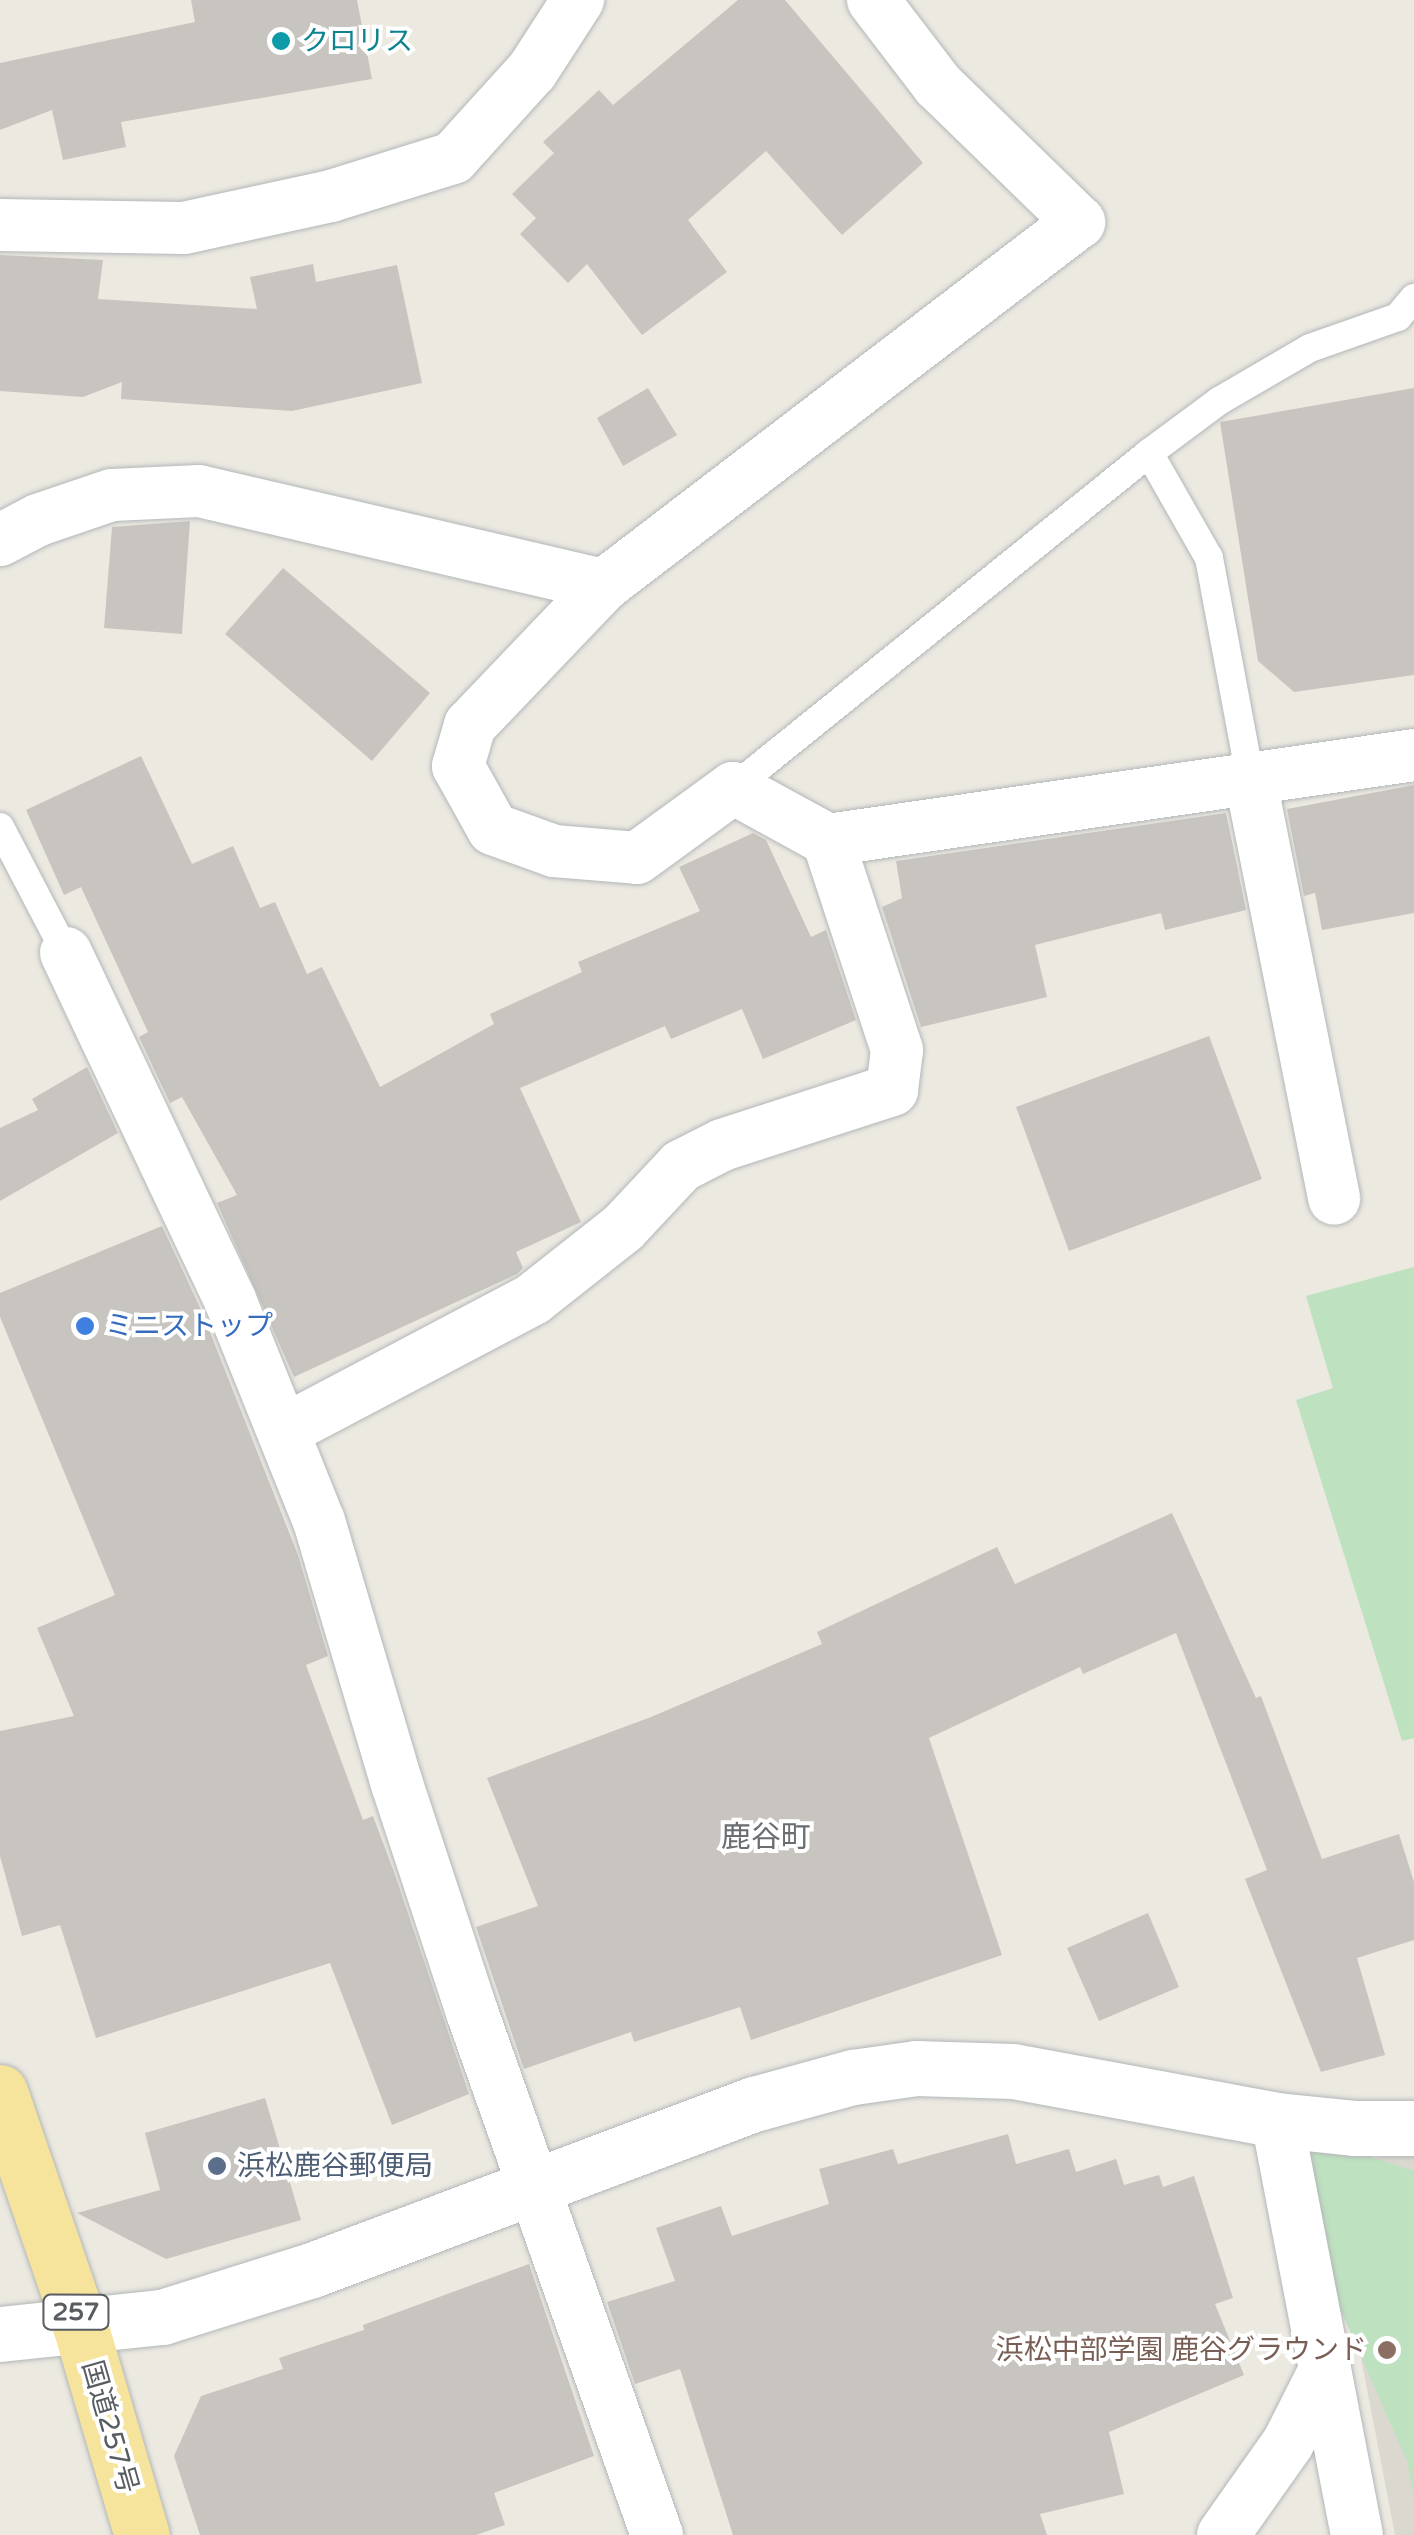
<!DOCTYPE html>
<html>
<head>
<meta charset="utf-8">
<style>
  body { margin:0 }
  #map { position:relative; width:1414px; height:2535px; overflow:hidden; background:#ebe9e0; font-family:"Varela Round","Noto Sans JP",sans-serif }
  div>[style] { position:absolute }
  .education>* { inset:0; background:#dbd8cf }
  .green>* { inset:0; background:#bee1bf }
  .building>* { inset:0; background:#c8c5c0 }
  .roads { filter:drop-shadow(0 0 2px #b3b6ba) drop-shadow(0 0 2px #b3b6ba) }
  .service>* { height:28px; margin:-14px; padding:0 14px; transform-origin:14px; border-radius:14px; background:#fff }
  .minor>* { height:52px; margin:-26px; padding:0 26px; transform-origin:26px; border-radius:26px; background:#fff }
  .tertiary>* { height:55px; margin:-27.5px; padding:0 27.5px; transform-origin:27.5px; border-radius:27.5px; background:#fff }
  .trunk>* { height:55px; margin:-27.5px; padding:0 27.5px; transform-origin:27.5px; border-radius:27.5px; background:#f6e49c }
  .dots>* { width:28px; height:28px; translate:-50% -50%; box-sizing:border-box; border:5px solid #fff; border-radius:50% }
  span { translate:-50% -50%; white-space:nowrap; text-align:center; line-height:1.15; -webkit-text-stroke:8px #fff; paint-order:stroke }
  .shield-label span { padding:2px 8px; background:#fff; border:2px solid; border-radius:8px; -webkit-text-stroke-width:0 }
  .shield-label { font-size:25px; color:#595c60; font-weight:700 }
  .culture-label { font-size:28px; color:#0d838f }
  .left { translate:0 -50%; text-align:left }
  .shop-label { font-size:28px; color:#366cbe }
  .service-label { font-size:28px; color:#4e5e75 }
  .education-label { font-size:28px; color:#785e54 }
  .right { translate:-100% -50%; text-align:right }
  .street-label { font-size:28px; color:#595c60 }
  .neighbourhood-label { font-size:30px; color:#6a6e72 }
</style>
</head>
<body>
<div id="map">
  <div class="education">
    <div style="clip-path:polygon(1414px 2153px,1414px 2535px,1395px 2535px,1324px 2165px)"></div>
  </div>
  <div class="green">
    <div style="clip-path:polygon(1414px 1267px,1414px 1738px,1402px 1741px,1296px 1400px,1333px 1388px,1306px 1296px)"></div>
    <div style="clip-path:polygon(1326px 2142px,1414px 2171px,1414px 2498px,1407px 2461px,1324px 2272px,1300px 2164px)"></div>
  </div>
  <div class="building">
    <div style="clip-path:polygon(191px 0,357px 0,372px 79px,121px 122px,126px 147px,63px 160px,52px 110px,0 130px,0 63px,195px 22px)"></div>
    <div style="clip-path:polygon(738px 0,785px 0,923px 163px,842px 235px,766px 151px,688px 220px,727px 272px,642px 335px,587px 264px,568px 283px,520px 234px,536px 218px,512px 194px,554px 153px,543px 142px,599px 90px,613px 105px)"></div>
    <div style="clip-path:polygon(0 255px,103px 260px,98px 299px,257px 309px,250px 277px,313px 264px,316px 282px,397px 265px,422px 383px,292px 411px,121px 399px,122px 382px,83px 397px,0 391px)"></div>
    <div style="clip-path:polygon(648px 388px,677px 435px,623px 466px,597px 418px)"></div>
    <div style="clip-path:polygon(1414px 388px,1414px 675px,1294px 692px,1258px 661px,1220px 422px)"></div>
    <div style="clip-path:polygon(190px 521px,182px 634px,104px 628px,112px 527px)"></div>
    <div style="clip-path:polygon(283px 568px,430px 693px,372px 761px,225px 634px)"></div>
    <div style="clip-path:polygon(141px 756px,192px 864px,233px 846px,260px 908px,275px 902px,307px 974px,322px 967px,380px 1087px,494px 1024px,490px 1014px,582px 972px,578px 962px,700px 911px,679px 867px,753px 833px,766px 840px,811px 937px,826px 930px,856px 1020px,763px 1059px,742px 1009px,671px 1039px,665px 1026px,520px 1088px,581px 1222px,516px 1252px,523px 1268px,517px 1274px,294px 1377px,217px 1203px,237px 1195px,182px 1097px,170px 1103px,139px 1037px,148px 1032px,81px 887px,64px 895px,26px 810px)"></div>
    <div style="clip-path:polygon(1414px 785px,1414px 913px,1322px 930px,1315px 893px,1304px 896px,1287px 809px)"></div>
    <div style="clip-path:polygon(1226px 813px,1246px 910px,1165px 930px,1161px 913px,1035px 945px,1047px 997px,921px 1027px,882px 907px,902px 898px,896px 861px)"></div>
    <div style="clip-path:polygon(1209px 1036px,1262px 1179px,1069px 1251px,1016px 1107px)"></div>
    <div style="clip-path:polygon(87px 1067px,118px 1133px,0 1201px,0 1128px,38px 1110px,32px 1099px)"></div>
    <div style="clip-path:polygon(162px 1226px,202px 1312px,298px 1555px,328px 1656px,306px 1665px,363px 1820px,373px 1816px,394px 1872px,469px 2094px,392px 2125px,330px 1963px,96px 2038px,60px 1925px,22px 1936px,0 1856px,0 1731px,74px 1716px,37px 1628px,115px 1595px,0 1317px,0 1293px)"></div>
    <div style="clip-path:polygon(1172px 1513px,1256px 1698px,1261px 1696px,1322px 1859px,1399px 1834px,1414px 1882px,1414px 1940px,1357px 1958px,1385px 2055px,1321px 2072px,1245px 1879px,1267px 1870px,1176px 1633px,1083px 1674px,1080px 1667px,929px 1738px,1002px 1955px,751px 2040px,740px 2007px,634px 2042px,631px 2032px,524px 2069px,476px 1927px,538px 1906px,487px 1778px,651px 1717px,822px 1644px,817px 1632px,997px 1547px,1015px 1584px)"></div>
    <div style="clip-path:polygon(1148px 1913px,1179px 1987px,1099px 2021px,1067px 1948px)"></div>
    <div style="clip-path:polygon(265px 2098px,301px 2220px,166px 2259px,77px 2213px,160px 2190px,145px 2133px)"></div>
    <div style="clip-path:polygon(1008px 2134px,1016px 2164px,1069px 2149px,1076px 2172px,1116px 2159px,1124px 2185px,1159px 2175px,1163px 2187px,1194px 2176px,1233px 2298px,1215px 2304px,1244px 2375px,1109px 2432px,1124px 2494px,1040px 2514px,1047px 2535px,733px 2535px,680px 2369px,635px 2384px,607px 2302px,675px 2281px,656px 2228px,721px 2206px,732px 2236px,829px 2204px,819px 2169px,893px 2149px,898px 2164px)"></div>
    <div style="clip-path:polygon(529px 2264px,594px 2456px,494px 2493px,505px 2525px,476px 2535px,200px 2535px,174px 2456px,201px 2396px,283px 2369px,279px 2358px,364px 2330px,363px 2325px)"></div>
  </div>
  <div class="roads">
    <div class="service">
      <div style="left:1250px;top:777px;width:223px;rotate:-100.6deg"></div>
      <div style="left:1209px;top:558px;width:121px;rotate:-119.7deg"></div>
      <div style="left:1149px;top:453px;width:87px;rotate:-36.6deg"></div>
      <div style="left:1219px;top:401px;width:105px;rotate:-30.2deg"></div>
      <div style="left:1310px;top:348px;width:93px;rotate:-19.4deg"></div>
      <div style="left:1398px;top:317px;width:25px;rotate:-50deg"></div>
      <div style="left:733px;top:788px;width:534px;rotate:-38.84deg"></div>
      <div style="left:0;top:827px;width:142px;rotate:62.4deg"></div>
    </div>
    <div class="minor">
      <div style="left:873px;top:0;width:107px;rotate:52.6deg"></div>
      <div style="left:938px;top:85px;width:197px;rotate:44.2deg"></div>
      <div style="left:1079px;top:222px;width:598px;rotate:142.61deg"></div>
      <div style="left:604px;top:585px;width:194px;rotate:133.7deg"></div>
      <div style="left:470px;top:725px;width:43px;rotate:106.3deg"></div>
      <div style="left:458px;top:766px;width:72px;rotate:60.9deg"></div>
      <div style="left:493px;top:829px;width:65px;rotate:19.8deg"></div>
      <div style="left:554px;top:851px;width:83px;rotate:4.8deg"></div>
      <div style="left:637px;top:858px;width:119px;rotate:-36.1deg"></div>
      <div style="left:733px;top:788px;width:108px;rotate:28.7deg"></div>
      <div style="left:828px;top:840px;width:592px;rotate:-8.25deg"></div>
      <div style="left:0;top:225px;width:184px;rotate:0.9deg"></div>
      <div style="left:184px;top:228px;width:150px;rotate:-12.3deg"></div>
      <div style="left:331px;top:196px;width:128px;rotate:-17.3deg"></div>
      <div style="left:453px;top:158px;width:118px;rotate:-47.8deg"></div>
      <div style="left:532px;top:71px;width:85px;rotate:-57.1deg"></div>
      <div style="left:0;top:540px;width:43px;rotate:-27.8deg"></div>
      <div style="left:38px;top:520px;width:78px;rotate:-18.7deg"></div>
      <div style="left:112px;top:495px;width:87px;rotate:-2.6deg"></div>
      <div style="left:199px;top:491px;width:416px;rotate:13.1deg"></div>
      <div style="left:1250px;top:777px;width:430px;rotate:78.7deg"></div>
      <div style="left:66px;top:953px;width:384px;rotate:64.7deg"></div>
      <div style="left:230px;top:1300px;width:238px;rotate:68.1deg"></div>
      <div style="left:319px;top:1521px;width:274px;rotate:73.5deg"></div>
      <div style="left:397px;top:1784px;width:240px;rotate:71.8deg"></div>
      <div style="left:472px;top:2012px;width:555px;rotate:70.52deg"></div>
      <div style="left:283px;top:1431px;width:283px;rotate:-27.8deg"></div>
      <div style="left:533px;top:1299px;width:115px;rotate:-38.3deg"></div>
      <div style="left:623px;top:1228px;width:85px;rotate:-46.9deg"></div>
      <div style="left:681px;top:1166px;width:46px;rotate:-27.1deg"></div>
      <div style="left:722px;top:1145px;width:179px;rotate:-17.9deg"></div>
      <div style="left:892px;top:1090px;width:40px;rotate:-82.9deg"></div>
      <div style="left:897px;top:1050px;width:221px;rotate:-108.2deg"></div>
      <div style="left:1277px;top:2120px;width:423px;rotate:79.1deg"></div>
      <div style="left:1223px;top:2535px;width:113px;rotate:-54.8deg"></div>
      <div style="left:1288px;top:2443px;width:82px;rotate:-63.1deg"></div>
    </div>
    <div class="tertiary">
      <div style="left:0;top:2334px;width:163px;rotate:-6deg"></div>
      <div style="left:162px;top:2317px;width:157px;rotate:-17.4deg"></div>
      <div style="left:312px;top:2270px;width:472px;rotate:-20.6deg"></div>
      <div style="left:754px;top:2104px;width:103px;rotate:-15.3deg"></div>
      <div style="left:853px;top:2077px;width:64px;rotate:-8.1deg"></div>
      <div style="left:916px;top:2068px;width:97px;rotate:1.8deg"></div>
      <div style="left:1013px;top:2071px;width:269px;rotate:10.5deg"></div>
      <div style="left:1277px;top:2120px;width:77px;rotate:5.9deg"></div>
      <div style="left:1354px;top:2128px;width:60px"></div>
    </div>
    <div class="trunk">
      <div style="left:0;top:2092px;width:246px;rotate:71.1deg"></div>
      <div style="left:80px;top:2325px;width:219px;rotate:73.6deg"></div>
    </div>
  </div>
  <div class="dots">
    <div style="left:281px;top:41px;background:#0f9aa8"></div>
    <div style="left:85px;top:1326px;background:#3f7fe0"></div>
    <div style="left:217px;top:2166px;background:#5c6f8a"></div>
    <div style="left:1387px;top:2350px;background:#8d6e63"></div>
  </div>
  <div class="shield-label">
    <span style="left:76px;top:2312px">257</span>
  </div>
  <div class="culture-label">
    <span class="left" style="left:301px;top:41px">クロリス</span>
  </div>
  <div class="shop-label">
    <span class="left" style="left:105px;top:1326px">ミニストップ</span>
  </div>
  <div class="service-label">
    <span class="left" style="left:237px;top:2166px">浜松鹿谷郵便局</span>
  </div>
  <div class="education-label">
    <span class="right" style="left:1367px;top:2350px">浜松中部学園 鹿谷グラウンド</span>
  </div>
  <div class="street-label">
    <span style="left:110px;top:2427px;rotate:74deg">国道257号</span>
  </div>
  <div class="neighbourhood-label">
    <span style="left:766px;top:1838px">鹿谷町</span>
  </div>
</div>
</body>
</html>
